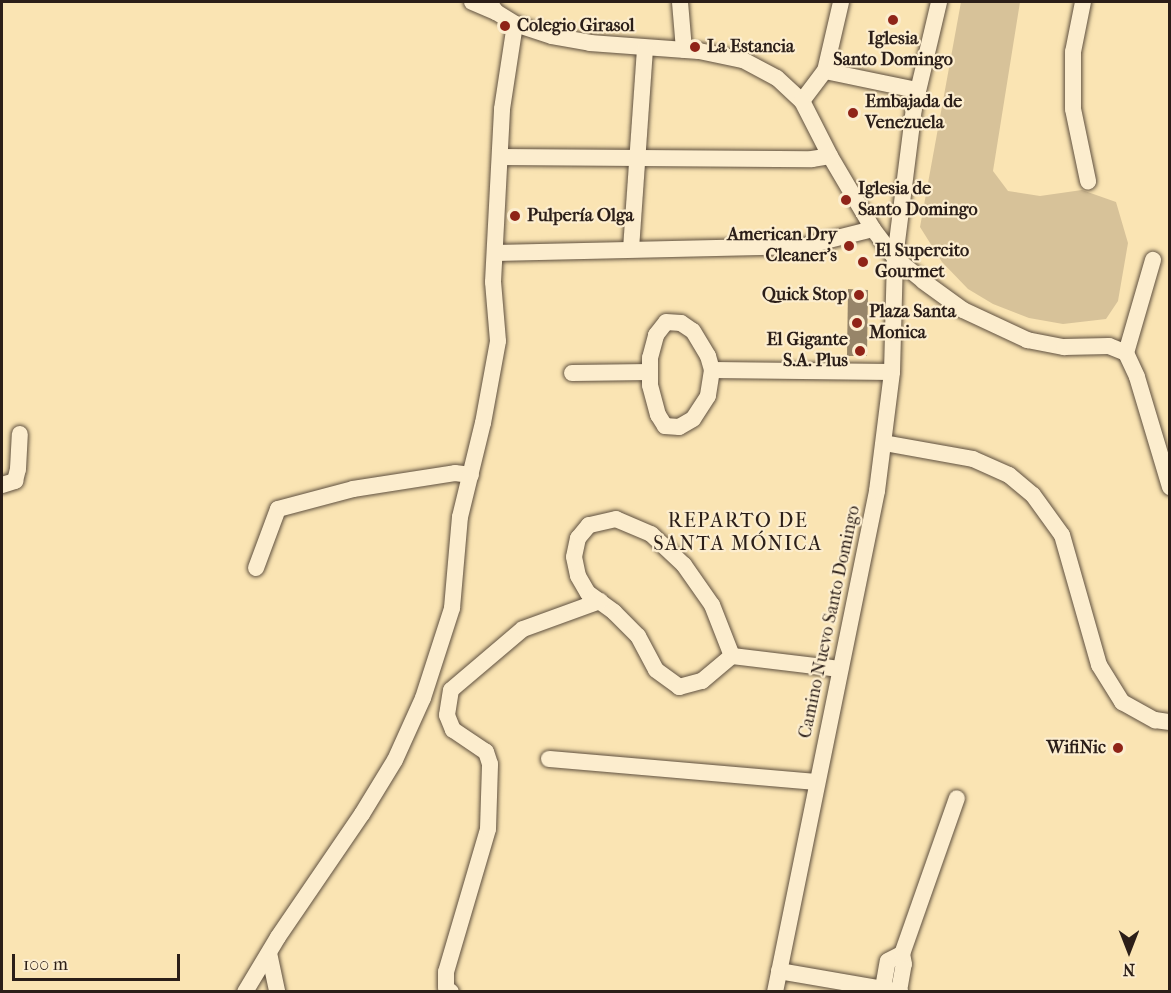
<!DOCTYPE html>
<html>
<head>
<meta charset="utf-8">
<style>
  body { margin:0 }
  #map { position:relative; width:1171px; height:993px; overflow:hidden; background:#fae4b3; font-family:"IM FELL French Canon",serif }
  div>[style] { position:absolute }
  .green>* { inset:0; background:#d7c299 }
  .building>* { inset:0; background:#978569 }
  .roads { filter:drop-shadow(0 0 2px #5f503f) drop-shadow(0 0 2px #5f503f) }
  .minor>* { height:16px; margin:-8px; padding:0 8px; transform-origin:8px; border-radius:8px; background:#fcedce }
  .dots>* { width:16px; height:16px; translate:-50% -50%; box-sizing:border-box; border:3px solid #fcedce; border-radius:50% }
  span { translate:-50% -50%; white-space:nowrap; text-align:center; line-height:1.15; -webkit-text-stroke:4.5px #fcedce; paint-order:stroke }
  .poi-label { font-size:18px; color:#2b1e18; font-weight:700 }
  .left { translate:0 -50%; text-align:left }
  .right { translate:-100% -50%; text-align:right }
  .street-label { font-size:18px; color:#2b1e18 }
  .neighbourhood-label { font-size:20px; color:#2b1e18; letter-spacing:1.5px }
  .frame { position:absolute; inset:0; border:3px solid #2b1e18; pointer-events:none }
  .north { position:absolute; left:1099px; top:921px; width:60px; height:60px; -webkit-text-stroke:4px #fcedce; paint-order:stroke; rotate:180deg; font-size:16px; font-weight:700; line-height:24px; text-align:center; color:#2b1e18 }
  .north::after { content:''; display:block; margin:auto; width:21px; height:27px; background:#2b1e18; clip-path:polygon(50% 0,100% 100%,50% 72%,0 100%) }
  .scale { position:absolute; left:12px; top:954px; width:168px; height:27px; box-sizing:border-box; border:3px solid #2b1e18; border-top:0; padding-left:8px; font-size:18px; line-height:21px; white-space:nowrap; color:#2b1e18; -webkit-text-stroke:4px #fcedce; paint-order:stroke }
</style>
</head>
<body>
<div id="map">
  <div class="green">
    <div style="clip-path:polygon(961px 2px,1020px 2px,993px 171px,1008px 191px,1040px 196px,1082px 190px,1116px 202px,1128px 243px,1118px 301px,1106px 319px,1063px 324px,1029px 318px,993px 304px,968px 289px,942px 262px,920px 227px)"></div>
  </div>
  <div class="building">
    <div style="clip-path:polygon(848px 289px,868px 290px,867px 356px,847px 356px)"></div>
  </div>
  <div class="roads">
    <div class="minor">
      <div style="left:472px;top:2px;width:26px;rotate:23deg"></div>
      <div style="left:489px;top:2px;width:12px;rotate:55deg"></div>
      <div style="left:496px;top:12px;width:22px;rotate:32deg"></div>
      <div style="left:515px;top:24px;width:39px;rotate:18deg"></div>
      <div style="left:552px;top:36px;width:39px;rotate:10deg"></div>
      <div style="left:590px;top:43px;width:109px;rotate:4.2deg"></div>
      <div style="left:699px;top:51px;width:45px;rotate:11.6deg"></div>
      <div style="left:743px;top:60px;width:38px;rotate:28deg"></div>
      <div style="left:777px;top:78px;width:34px;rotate:43deg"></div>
      <div style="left:802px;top:101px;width:62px;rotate:63deg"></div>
      <div style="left:830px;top:156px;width:85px;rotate:59.5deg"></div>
      <div style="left:873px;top:229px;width:36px;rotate:53deg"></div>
      <div style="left:895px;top:258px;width:36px;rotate:39deg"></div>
      <div style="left:923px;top:281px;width:49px;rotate:35.9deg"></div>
      <div style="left:963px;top:310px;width:71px;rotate:25.1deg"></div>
      <div style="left:1027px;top:340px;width:38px;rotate:11deg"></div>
      <div style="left:1064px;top:347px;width:45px;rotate:-1.3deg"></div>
      <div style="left:1109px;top:346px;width:18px;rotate:22deg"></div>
      <div style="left:1126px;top:353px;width:26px;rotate:65deg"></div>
      <div style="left:1137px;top:377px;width:115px;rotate:73.3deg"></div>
      <div style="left:680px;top:2px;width:48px;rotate:85.2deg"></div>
      <div style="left:1083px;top:2px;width:51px;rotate:101.3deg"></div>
      <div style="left:1073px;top:52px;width:57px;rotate:90deg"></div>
      <div style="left:1073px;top:109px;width:74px;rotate:78.2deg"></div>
      <div style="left:825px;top:71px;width:94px;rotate:11.7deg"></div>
      <div style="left:802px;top:101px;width:38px;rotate:-53deg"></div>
      <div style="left:825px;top:71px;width:71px;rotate:-76.9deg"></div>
      <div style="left:500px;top:157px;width:312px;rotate:0.4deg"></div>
      <div style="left:812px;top:159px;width:18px;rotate:-9deg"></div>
      <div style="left:631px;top:249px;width:201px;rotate:-86deg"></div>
      <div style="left:495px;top:253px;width:310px;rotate:-1.3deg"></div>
      <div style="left:805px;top:246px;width:70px;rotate:-14deg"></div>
      <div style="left:666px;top:322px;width:15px;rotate:4deg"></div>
      <div style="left:681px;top:323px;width:14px;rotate:34deg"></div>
      <div style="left:693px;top:331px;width:29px;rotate:59deg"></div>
      <div style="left:708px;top:356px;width:15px;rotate:74deg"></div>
      <div style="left:712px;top:370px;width:26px;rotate:99deg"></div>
      <div style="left:708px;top:396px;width:27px;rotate:123deg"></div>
      <div style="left:693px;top:419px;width:16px;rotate:150deg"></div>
      <div style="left:679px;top:427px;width:14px;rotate:-176deg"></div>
      <div style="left:665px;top:426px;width:13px;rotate:-122deg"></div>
      <div style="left:658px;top:415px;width:31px;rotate:-105deg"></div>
      <div style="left:650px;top:385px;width:27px;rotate:-90deg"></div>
      <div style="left:650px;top:358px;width:24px;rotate:-75deg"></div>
      <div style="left:656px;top:335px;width:16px;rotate:-52deg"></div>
      <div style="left:1126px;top:353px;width:97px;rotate:-73.8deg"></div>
      <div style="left:712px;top:370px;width:180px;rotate:0.6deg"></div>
      <div style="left:572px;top:373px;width:78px;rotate:-0.7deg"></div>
      <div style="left:884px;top:443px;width:90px;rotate:10.2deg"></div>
      <div style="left:973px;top:459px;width:39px;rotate:24deg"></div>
      <div style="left:1009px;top:475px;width:31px;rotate:40deg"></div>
      <div style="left:1033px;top:495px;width:49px;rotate:54.1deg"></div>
      <div style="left:1062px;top:535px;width:135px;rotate:74.1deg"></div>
      <div style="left:1099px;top:665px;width:44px;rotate:58.1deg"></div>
      <div style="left:1122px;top:702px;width:38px;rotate:29deg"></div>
      <div style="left:1155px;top:720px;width:15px;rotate:8deg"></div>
      <div style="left:2px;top:485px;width:14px;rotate:-17deg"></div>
      <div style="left:15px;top:481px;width:12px;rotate:-76deg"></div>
      <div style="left:18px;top:469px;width:35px;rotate:-87deg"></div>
      <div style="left:256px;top:568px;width:63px;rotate:-69.6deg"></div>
      <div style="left:278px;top:509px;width:78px;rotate:-14.9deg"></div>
      <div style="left:353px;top:489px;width:103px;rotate:-8.9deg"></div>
      <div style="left:455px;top:473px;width:16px;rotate:7deg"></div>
      <div style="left:732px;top:656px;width:55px;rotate:-111.4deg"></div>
      <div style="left:712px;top:605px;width:49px;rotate:-125deg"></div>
      <div style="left:684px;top:565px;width:45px;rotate:-136.8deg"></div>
      <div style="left:651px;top:534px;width:38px;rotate:-157deg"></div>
      <div style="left:616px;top:519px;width:28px;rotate:167deg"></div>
      <div style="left:589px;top:525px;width:17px;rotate:130deg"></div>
      <div style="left:578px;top:538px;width:19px;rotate:102deg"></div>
      <div style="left:574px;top:557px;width:19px;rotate:78deg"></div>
      <div style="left:578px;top:576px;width:20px;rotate:60deg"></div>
      <div style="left:588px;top:593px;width:32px;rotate:36deg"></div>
      <div style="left:614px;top:612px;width:34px;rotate:45deg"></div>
      <div style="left:638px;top:636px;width:38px;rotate:62deg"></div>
      <div style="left:656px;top:670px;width:29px;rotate:36deg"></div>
      <div style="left:679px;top:687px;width:24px;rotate:-15deg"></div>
      <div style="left:702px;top:681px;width:39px;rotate:-40deg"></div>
      <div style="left:732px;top:656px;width:109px;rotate:6.9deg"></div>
      <div style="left:549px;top:759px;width:269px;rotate:4.9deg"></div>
      <div style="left:269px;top:953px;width:40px;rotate:78deg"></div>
      <div style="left:779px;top:971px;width:123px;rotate:9.8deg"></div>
      <div style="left:883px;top:988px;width:27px;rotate:-80deg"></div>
      <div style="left:888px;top:961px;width:16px;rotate:-27deg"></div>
      <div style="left:899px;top:991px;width:27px;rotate:-80deg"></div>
      <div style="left:904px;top:964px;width:10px;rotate:-101deg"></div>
      <div style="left:902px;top:954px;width:165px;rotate:-70.6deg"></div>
      <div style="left:245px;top:992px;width:64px;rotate:-59deg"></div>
      <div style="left:278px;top:937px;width:149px;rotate:-55.7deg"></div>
      <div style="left:362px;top:814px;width:63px;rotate:-58.6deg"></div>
      <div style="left:395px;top:760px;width:68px;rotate:-65.7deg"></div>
      <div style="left:423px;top:698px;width:95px;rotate:-72.1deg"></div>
      <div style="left:452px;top:608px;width:91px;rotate:-85deg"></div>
      <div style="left:460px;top:517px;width:97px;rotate:-76.3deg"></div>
      <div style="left:483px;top:423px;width:83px;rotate:-79.6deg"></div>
      <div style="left:498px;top:341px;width:59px;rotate:-94.8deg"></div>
      <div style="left:493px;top:282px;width:173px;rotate:-87deg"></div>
      <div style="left:502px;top:109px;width:86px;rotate:-81.3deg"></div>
      <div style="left:451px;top:992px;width:6px;rotate:-141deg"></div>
      <div style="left:446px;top:988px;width:16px;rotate:-90deg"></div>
      <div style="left:446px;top:972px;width:149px;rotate:-73.6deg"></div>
      <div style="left:488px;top:829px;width:65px;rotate:-88.2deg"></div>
      <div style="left:490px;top:764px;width:13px;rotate:-108deg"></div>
      <div style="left:486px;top:752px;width:40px;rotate:-146deg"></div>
      <div style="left:453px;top:730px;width:16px;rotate:-112deg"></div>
      <div style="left:447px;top:715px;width:25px;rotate:-81deg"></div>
      <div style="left:451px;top:690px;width:94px;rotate:-40.3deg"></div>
      <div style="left:523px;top:629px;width:82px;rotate:-20deg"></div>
      <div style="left:775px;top:992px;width:511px;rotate:-78.49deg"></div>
      <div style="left:877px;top:491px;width:120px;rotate:-82.8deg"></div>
      <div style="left:892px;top:372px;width:114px;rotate:-88.5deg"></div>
      <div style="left:895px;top:258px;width:151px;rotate:-82.8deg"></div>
      <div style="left:914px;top:108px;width:109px;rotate:-76.7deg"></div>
    </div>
  </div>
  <div class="dots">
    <div style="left:893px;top:20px;background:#8f2418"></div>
    <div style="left:505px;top:26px;background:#8f2418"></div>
    <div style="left:695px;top:47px;background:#8f2418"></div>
    <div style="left:853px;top:113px;background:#8f2418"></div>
    <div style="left:846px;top:200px;background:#8f2418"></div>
    <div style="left:515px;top:216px;background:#8f2418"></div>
    <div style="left:849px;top:246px;background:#8f2418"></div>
    <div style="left:863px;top:262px;background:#8f2418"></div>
    <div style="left:859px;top:295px;background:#8f2418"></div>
    <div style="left:857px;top:323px;background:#8f2418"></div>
    <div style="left:860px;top:351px;background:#8f2418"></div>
    <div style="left:1118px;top:748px;background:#8f2418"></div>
  </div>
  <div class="poi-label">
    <span class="left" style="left:517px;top:26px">Colegio Girasol</span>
    <span style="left:893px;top:50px">Iglesia<br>Santo Domingo</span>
    <span class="left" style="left:707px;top:47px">La Estancia</span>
    <span class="left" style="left:865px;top:113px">Embajada de<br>Venezuela</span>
    <span class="left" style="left:858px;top:200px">Iglesia de<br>Santo Domingo</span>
    <span class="left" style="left:527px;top:216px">Pulpería Olga</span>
    <span class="right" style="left:837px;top:246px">American Dry<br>Cleaner's</span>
    <span class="left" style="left:875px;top:262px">El Supercito<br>Gourmet</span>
    <span class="right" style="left:847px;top:295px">Quick Stop</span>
    <span class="left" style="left:869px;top:323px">Plaza Santa<br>Monica</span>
    <span class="right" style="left:848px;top:351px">El Gigante<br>S.A. Plus</span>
    <span class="right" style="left:1106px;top:748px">WifiNic</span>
  </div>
  <div class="street-label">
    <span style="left:830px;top:622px;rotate:-78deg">Camino Nuevo Santo Domingo</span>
  </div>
  <div class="neighbourhood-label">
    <span style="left:738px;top:532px">REPARTO DE<br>SANTA MÓNICA</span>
  </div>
  <div class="frame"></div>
  <div class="north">N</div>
  <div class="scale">100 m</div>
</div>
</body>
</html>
